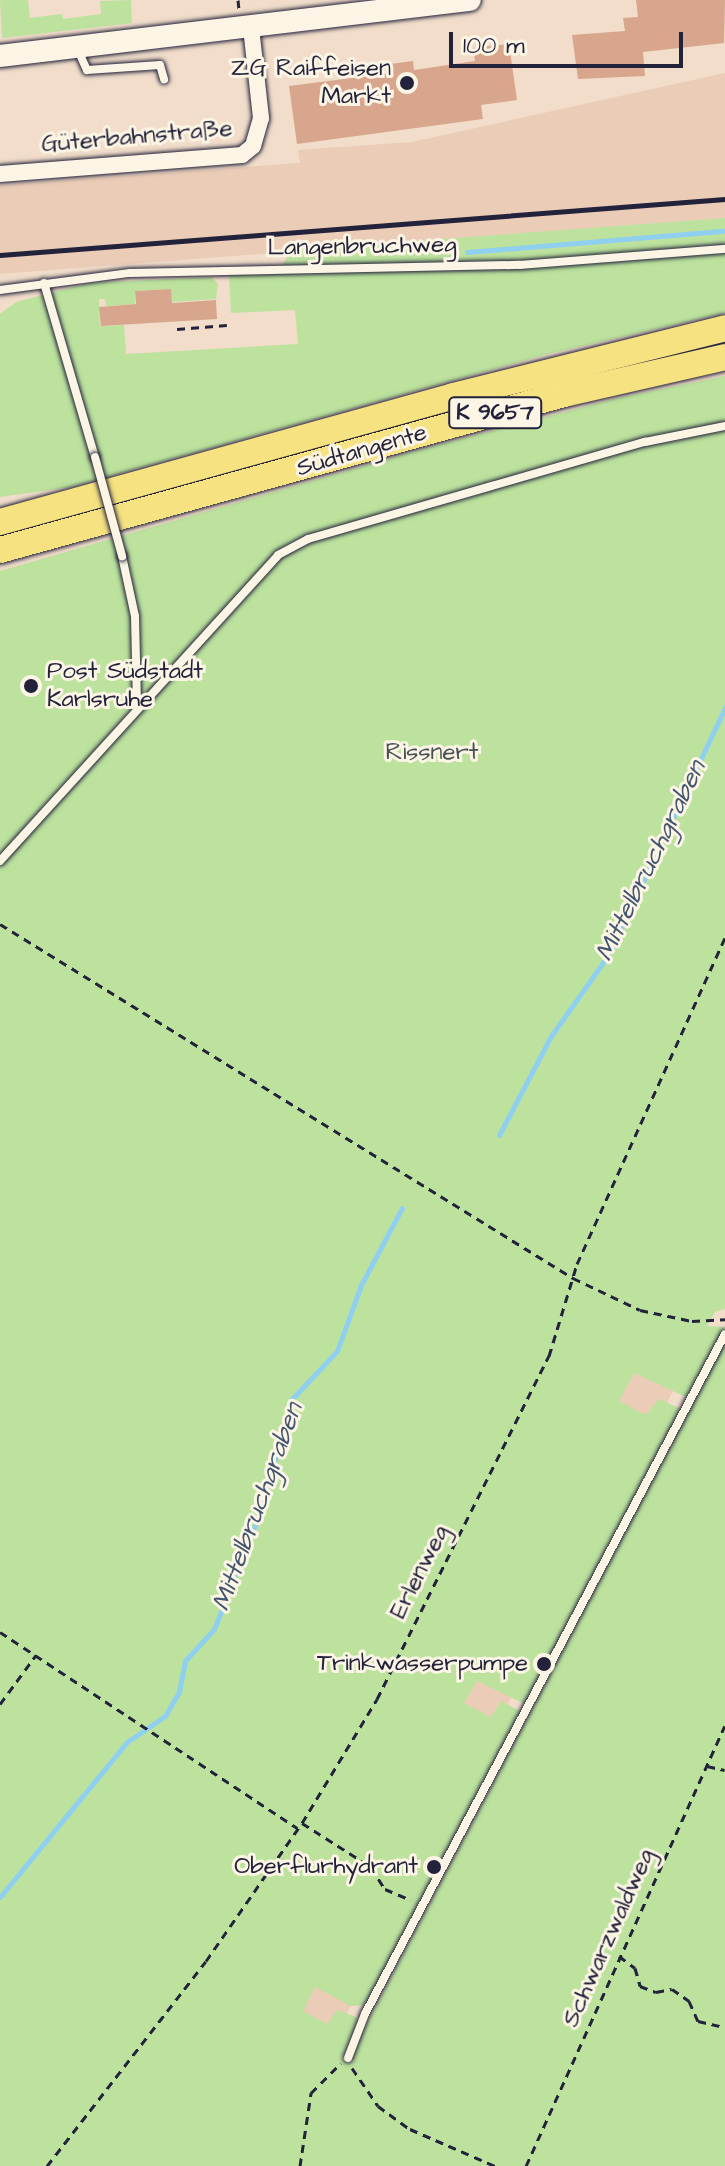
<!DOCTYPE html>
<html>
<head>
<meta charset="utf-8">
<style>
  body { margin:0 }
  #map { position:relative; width:725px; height:2166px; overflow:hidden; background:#f1ddca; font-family:"Architects Daughter",sans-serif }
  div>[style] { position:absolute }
  .built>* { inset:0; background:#eaccb7 }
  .green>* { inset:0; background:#bce29e }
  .stream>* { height:5px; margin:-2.5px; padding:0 2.5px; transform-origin:2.5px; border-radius:2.5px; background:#8fcff0 }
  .building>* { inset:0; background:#d8a68c }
  .path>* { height:3px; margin-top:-1.5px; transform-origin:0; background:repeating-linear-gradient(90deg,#22223b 0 8px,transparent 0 14px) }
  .roads { filter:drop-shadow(0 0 2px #22223b) drop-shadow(0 0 2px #22223b) }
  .service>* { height:8px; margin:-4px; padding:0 4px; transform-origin:4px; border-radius:4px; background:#fcf5e5 }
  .minor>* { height:16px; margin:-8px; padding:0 8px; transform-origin:8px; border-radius:8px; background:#fcf5e5 }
  .secondary>* { height:22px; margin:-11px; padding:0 11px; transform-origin:11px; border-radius:11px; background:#fcf5e5 }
  .trunk>* { height:26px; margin:-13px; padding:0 13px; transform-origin:13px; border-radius:13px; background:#f6e281 }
  .rail>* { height:5px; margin:-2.5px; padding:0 2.5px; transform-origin:2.5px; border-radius:2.5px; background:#22223b }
  .bridges { filter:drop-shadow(0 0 2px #22223b) drop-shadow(0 0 2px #22223b) }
  .service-bridge>* { height:8px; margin:-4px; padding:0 4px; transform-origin:4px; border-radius:4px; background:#fcf5e5 }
  .dots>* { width:22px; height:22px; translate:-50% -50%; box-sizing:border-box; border:4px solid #fcf5e5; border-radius:50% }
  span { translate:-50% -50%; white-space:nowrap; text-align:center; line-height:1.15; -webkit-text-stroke:6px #fcf5e5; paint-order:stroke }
  .shield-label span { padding:2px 6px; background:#fcf5e5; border:2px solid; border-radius:6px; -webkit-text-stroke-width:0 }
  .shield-label { font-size:22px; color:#22223b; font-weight:700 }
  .poi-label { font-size:24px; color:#22223b }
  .right { translate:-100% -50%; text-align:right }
  .left { translate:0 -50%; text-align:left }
  .street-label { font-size:24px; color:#22223b }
  .park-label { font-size:24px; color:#485254 }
  .water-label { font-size:26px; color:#435671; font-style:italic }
  .scale { position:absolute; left:449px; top:32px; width:234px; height:36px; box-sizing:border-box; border:4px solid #22223b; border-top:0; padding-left:10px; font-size:24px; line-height:28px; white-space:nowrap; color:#22223b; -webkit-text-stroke:6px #fcf5e5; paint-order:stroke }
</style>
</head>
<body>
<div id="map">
  <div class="built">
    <div style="clip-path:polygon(725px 73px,725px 218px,0 274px,0 185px,300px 163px,298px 150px,412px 142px)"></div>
    <div style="clip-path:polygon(622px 1352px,678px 1381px,651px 1434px,595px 1405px)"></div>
    <div style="clip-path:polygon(461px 1658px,517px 1687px,490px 1739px,434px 1710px)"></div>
    <div style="clip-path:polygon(301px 1965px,357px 1994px,330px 2046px,274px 2017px)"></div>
  </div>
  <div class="green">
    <div style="clip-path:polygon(0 0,28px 0,30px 18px,62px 14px,63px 19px,101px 14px,100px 1px,131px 0,132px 23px,2px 38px)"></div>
    <div style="clip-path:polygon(725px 218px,725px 313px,548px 354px,71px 487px,0 497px,0 314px,16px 302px,89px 283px,211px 277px,218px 284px,216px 299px,172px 302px,171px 289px,158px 290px,159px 303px,146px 290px,135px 291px,135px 304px,106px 306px,105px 299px,99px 299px,100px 326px,124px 325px,126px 354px,298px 344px,295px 310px,231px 313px,229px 275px,277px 273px,292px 250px)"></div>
    <div style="clip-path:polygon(725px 376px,725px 1309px,715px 1312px,707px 1326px,725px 1327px,688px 1398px,634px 1373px,619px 1401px,646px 1415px,659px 1399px,681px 1409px,527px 1705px,477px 1681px,464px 1703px,491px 1717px,501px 1701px,522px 1712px,366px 2005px,351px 2006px,315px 1987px,303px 2011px,327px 2024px,337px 2010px,356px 2017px,358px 2023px,343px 2056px,353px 2061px,354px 2048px,725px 1343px,725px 2166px,0 2166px,0 571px,426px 448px,618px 398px)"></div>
  </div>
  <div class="stream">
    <div style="left:467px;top:252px;width:259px;rotate:-4.7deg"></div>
    <div style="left:499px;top:1135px;width:112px;rotate:-62.3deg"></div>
    <div style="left:551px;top:1036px;width:100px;rotate:-54.7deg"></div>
    <div style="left:609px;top:954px;width:273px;rotate:-64.8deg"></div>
    <div style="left:0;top:1897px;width:200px;rotate:-50.7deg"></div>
    <div style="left:127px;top:1742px;width:46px;rotate:-34.4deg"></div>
    <div style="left:165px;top:1716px;width:28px;rotate:-60deg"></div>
    <div style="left:179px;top:1692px;width:32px;rotate:-79deg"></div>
    <div style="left:185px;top:1661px;width:43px;rotate:-47.8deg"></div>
    <div style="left:214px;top:1629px;width:130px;rotate:-68.4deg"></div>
    <div style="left:262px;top:1508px;width:112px;rotate:-75deg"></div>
    <div style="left:291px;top:1400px;width:67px;rotate:-46.8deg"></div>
    <div style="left:337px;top:1351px;width:70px;rotate:-70deg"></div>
    <div style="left:361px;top:1285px;width:87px;rotate:-62deg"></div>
  </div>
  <div class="building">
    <div style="clip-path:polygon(636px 0,725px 0,724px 43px,643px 52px,645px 76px,578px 79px,572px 35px,625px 31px,623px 18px,638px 17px)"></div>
    <div style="clip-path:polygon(509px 44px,517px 100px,481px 105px,483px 119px,297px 144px,289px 86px,391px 73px,390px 64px,413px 61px,414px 70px,475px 61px,473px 48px)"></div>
    <div style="clip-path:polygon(171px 289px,172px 303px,216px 300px,217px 319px,101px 326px,99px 307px,136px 304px,135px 291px)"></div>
  </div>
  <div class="path">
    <div style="left:238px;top:0;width:9px;rotate:84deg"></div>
    <div style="left:177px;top:329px;width:50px;rotate:-4.6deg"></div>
    <div style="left:0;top:924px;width:674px;rotate:31.71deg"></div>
    <div style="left:573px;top:1278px;width:74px;rotate:25.5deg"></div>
    <div style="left:640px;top:1310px;width:53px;rotate:11.9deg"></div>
    <div style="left:692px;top:1321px;width:33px;rotate:-3deg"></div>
    <div style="left:0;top:1632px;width:356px;rotate:33.4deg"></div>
    <div style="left:0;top:1704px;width:61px;rotate:-53.7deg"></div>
    <div style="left:707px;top:1766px;width:18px;rotate:13deg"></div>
    <div style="left:302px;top:1823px;width:82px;rotate:32.5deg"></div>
    <div style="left:371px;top:1867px;width:26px;rotate:58deg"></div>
    <div style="left:385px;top:1889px;width:28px;rotate:23deg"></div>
    <div style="left:619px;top:1956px;width:20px;rotate:37deg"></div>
    <div style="left:635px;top:1968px;width:19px;rotate:74deg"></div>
    <div style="left:640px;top:1986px;width:17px;rotate:21deg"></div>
    <div style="left:656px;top:1992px;width:16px;rotate:-11deg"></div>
    <div style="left:672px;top:1989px;width:21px;rotate:35deg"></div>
    <div style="left:689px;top:2001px;width:22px;rotate:66deg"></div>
    <div style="left:698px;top:2021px;width:28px;rotate:13deg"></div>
    <div style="left:352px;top:2068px;width:46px;rotate:55.6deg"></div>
    <div style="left:378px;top:2106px;width:39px;rotate:36deg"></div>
    <div style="left:410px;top:2129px;width:93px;rotate:23.5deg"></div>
    <div style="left:47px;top:2166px;width:259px;rotate:-52.2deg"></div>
    <div style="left:206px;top:1961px;width:168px;rotate:-55.2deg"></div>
    <div style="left:302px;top:1823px;width:145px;rotate:-58.8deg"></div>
    <div style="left:377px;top:1699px;width:384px;rotate:-63.4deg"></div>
    <div style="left:549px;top:1356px;width:96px;rotate:-73.1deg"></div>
    <div style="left:577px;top:1264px;width:358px;rotate:-65.6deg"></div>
    <div style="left:300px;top:2166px;width:74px;rotate:-81.4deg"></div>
    <div style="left:311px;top:2093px;width:42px;rotate:-45deg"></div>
    <div style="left:526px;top:2166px;width:483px;rotate:-65.7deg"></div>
  </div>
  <div class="roads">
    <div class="service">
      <div style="left:78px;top:50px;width:22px;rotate:66deg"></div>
      <div style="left:87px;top:70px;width:73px;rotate:-3.9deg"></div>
      <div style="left:160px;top:65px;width:15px;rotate:74deg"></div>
      <div style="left:44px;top:283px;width:181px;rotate:73.7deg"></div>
      <div style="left:0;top:290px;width:131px;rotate:-7.5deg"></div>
      <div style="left:130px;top:273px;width:390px;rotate:-1.2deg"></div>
      <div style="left:520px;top:265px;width:206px;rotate:-4.5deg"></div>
      <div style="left:122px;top:556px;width:61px;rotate:77.8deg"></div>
      <div style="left:135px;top:616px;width:90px;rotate:88.7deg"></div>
      <div style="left:0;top:861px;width:413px;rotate:-47.7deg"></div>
      <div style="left:278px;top:555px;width:34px;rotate:-28deg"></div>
      <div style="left:308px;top:539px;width:351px;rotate:-16.1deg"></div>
      <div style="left:645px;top:442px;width:82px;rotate:-11.3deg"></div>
      <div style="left:348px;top:2058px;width:47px;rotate:-68.9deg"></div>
      <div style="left:365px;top:2014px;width:769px;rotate:-62.1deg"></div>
    </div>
    <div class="minor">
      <div style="left:0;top:174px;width:243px;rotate:-4.5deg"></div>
      <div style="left:242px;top:155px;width:14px;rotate:-39deg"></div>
      <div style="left:253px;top:146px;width:29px;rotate:-74deg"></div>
      <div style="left:261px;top:118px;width:92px;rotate:-96.3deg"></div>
    </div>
    <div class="secondary">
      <div style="left:0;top:56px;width:473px;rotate:-6.8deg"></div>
    </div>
    <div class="trunk">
      <div style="left:0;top:522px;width:470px;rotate:-15.5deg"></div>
      <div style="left:453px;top:396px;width:280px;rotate:-14deg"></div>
      <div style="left:0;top:550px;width:585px;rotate:-15.46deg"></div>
      <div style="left:564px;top:394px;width:165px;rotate:-12.9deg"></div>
    </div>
  </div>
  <div class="rail">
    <div style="left:0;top:255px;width:727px;rotate:-4.42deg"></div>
  </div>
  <div class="bridges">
    <div class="service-bridge">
      <div style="left:95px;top:457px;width:103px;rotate:74.7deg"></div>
    </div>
  </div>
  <div class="dots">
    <div style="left:407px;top:83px;background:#22223b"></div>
    <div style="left:31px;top:686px;background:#22223b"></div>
    <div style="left:544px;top:1664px;background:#22223b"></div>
    <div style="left:434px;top:1867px;background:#22223b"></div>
  </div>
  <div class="shield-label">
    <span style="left:495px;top:413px">K 9657</span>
  </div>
  <div class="poi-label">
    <span class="right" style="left:391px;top:83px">ZG Raiffeisen<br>Markt</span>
    <span class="left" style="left:47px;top:686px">Post Südstadt<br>Karlsruhe</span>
    <span class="right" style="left:528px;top:1664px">Trinkwasserpumpe</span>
    <span class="right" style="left:418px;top:1867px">Oberflurhydrant</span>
  </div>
  <div class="street-label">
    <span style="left:137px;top:137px;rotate:-5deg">Güterbahnstraße</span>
    <span style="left:362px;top:247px;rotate:-1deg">Langenbruchweg</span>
    <span style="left:362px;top:451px;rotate:-16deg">Südtangente</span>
    <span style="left:420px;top:1572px;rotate:-63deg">Erlenweg</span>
    <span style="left:609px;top:1938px;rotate:-66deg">Schwarzwaldweg</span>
  </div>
  <div class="park-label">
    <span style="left:432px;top:753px">Rissnert</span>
  </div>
  <div class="water-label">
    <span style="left:651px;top:861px;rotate:-64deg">Mittelbruchgraben</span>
    <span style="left:258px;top:1507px;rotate:-70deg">Mittelbruchgraben</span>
  </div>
  <div class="scale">100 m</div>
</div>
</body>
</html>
